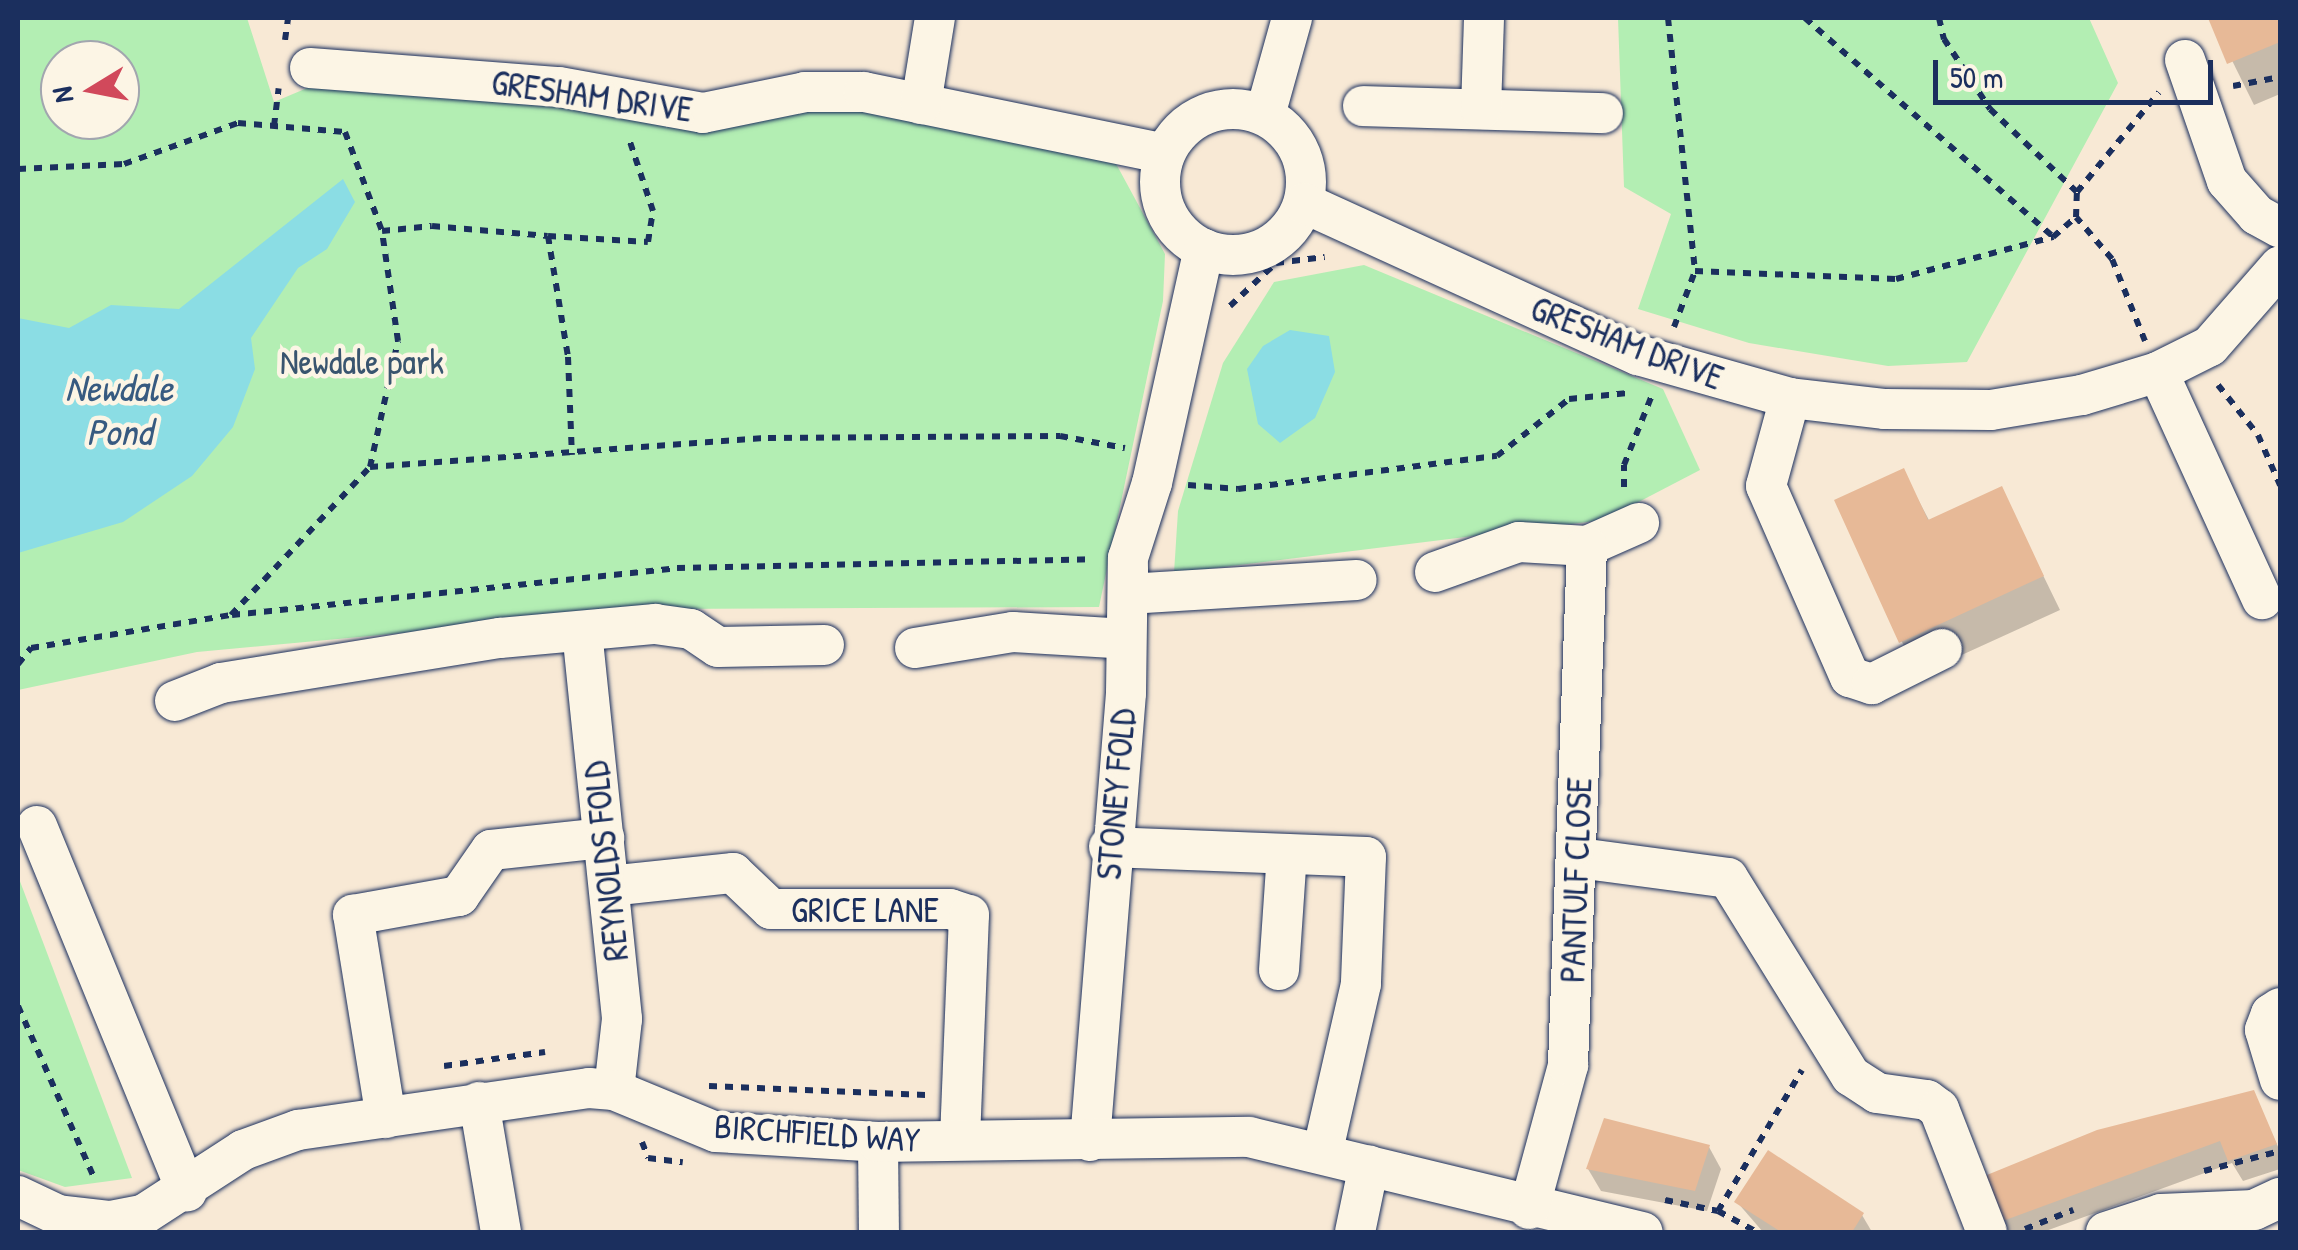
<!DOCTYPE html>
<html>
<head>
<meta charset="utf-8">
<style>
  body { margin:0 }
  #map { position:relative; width:2298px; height:1250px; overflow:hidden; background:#f8e9d5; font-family:"Patrick Hand",sans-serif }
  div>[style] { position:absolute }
  .green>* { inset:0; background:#b3eeb3 }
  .water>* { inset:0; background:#8bdde4 }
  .shadow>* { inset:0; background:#0003 }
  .building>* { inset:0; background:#e7b997 }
  .path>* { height:6px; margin-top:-3px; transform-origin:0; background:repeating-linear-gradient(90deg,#1b2f5e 0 8px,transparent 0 16px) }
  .roads { filter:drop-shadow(0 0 2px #1b2f5e) drop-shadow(0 0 2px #1b2f5e) }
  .minor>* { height:40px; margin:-20px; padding:0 20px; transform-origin:20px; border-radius:20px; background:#fcf5e5 }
  .minor>.ring { margin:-20px; padding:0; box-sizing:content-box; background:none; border:40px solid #fcf5e5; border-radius:50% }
  span { translate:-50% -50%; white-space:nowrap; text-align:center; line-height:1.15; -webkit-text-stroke:9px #fcf5e5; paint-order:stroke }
  .street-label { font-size:35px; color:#1b2f5e }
  .park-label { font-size:35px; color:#39556f }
  .water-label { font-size:38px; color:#375a80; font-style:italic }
  .frame { position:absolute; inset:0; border:20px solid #1b2f5e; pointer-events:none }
  .north { position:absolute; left:40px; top:40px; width:100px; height:100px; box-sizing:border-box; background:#fcf5e5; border:2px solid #a2a6af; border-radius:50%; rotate:260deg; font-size:28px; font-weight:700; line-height:40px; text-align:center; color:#1b2f5e }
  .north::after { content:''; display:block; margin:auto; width:35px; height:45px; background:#d1495b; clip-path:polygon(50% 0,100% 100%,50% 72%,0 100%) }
  .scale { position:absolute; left:1933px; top:60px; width:280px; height:45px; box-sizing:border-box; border:5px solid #1b2f5e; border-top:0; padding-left:12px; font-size:30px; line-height:35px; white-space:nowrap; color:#1b2f5e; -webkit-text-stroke:8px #fcf5e5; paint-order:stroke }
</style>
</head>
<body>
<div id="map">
  <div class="green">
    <div style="clip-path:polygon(evenodd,18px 18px,247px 18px,274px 102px,319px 83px,536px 100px,705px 130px,804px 112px,864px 110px,1114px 160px,1165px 254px,1163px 301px,1099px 607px,661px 609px,197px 652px,18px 690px,18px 18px,60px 60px,120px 60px,120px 120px,60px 120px,60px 60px)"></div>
    <div style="clip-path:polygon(1618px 18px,2089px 18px,2118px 83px,1967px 362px,1888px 366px,1749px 343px,1638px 309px,1671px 214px,1624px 187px)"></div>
    <div style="clip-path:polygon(1364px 265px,1663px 389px,1700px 470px,1604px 520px,1174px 573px,1178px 511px,1223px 363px,1274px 282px)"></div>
    <div style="clip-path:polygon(18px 876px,132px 1178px,65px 1187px,18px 1170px)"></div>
  </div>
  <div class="water">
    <div style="clip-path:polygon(343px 179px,355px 202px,327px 249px,298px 268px,251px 338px,255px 369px,233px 427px,192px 476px,123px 522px,18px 553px,18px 318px,69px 328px,111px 305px,179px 309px)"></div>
    <div style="clip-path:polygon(1290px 330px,1329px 336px,1335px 372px,1315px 418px,1280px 443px,1258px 424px,1247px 369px,1263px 346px)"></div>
  </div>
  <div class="shadow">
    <div style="clip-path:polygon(2211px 18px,2280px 18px,2280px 94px,2254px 105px)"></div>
    <div style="clip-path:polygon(1903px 471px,1930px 522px,2001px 489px,2060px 610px,1920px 674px,1902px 642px)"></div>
    <div style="clip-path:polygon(2253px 1093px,2280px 1151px,2280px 1169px,2243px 1181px,2232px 1163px,2043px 1232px,2009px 1232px,2002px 1221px)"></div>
    <div style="clip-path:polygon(1709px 1147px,1721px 1169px,1707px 1211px,1601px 1191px,1588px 1169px)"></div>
    <div style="clip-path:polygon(1737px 1202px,1862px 1215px,1872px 1232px,1763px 1232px)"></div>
  </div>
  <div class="building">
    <div style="clip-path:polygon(2208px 18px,2280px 18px,2280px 42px,2227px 64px)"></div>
    <div style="clip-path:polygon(1904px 468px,1928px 520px,2002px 486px,2044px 576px,1899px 643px,1834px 500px)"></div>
    <div style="clip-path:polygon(2254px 1090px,2277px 1144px,2228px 1161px,2220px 1141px,2000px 1222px,1982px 1177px,2097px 1130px)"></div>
    <div style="clip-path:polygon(1604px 1118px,1710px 1145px,1695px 1191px,1586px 1169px)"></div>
    <div style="clip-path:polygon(1768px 1150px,1864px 1213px,1852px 1232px,1781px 1232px,1734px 1202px)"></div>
  </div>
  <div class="path">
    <div style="left:1668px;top:18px;width:254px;rotate:83.9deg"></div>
    <div style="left:1805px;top:18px;width:329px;rotate:41.4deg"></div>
    <div style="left:1939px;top:18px;width:22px;rotate:77deg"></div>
    <div style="left:1944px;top:39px;width:84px;rotate:56.7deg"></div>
    <div style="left:1990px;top:109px;width:120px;rotate:43.7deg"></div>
    <div style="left:285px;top:40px;width:22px;rotate:-82deg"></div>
    <div style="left:2233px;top:86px;width:48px;rotate:-10.8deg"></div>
    <div style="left:274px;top:126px;width:38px;rotate:-83deg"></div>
    <div style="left:18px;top:169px;width:106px;rotate:-2.7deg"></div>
    <div style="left:124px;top:164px;width:121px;rotate:-19.8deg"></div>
    <div style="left:238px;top:123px;width:107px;rotate:4.8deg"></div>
    <div style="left:345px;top:132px;width:106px;rotate:69.5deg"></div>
    <div style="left:548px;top:236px;width:100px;rotate:3.4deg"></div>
    <div style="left:648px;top:242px;width:31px;rotate:-81deg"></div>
    <div style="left:653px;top:211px;width:76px;rotate:-108.4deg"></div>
    <div style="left:1230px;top:306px;width:63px;rotate:-43.1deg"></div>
    <div style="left:1276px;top:263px;width:49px;rotate:-7deg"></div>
    <div style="left:1674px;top:327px;width:60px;rotate:-69.4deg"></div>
    <div style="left:1695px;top:271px;width:201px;rotate:2.3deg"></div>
    <div style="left:1896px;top:279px;width:163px;rotate:-15deg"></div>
    <div style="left:2053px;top:237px;width:30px;rotate:-41deg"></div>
    <div style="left:2145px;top:341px;width:88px;rotate:-111.9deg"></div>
    <div style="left:2112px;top:259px;width:55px;rotate:-130.6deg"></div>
    <div style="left:2076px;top:217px;width:25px;rotate:-88deg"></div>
    <div style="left:2077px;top:192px;width:129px;rotate:-50.6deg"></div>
    <div style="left:2218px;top:385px;width:64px;rotate:51.3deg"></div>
    <div style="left:2258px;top:435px;width:55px;rotate:66.3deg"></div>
    <div style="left:370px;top:467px;width:399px;rotate:-4.2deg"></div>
    <div style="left:768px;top:438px;width:292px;rotate:-0.4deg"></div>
    <div style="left:1060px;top:436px;width:66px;rotate:10.5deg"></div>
    <div style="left:1188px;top:485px;width:50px;rotate:4.6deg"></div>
    <div style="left:1238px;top:489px;width:261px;rotate:-7.3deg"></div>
    <div style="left:1497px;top:456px;width:92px;rotate:-38.4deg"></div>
    <div style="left:1569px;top:399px;width:59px;rotate:-5.8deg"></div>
    <div style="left:1624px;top:487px;width:22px;rotate:-90deg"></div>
    <div style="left:1624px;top:465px;width:75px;rotate:-68.2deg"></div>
    <div style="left:232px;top:615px;width:447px;rotate:-6deg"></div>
    <div style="left:677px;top:568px;width:415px;rotate:-1.2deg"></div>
    <div style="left:18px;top:664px;width:21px;rotate:-51deg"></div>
    <div style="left:31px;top:648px;width:203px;rotate:-9.4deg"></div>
    <div style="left:231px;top:615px;width:203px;rotate:-46.8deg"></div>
    <div style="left:370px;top:467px;width:129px;rotate:-77.5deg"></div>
    <div style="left:398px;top:341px;width:111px;rotate:-98.3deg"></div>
    <div style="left:382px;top:231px;width:50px;rotate:-5.7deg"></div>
    <div style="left:432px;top:226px;width:116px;rotate:4.9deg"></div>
    <div style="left:548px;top:236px;width:123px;rotate:80.6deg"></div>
    <div style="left:568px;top:357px;width:98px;rotate:87.7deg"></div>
    <div style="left:18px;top:1006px;width:190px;rotate:66.1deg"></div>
    <div style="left:444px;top:1066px;width:102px;rotate:-7.9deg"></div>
    <div style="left:709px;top:1086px;width:217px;rotate:2.4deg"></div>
    <div style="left:642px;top:1142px;width:17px;rotate:69deg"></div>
    <div style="left:648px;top:1158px;width:35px;rotate:7deg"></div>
    <div style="left:2204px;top:1171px;width:79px;rotate:-14.7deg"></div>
    <div style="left:1665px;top:1200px;width:54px;rotate:11.7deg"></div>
    <div style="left:1718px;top:1211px;width:44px;rotate:28.3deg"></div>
    <div style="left:1718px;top:1211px;width:164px;rotate:-59.2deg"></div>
    <div style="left:2025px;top:1229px;width:52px;rotate:-21.6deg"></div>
  </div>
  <div class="roads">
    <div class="minor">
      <div style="left:2185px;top:60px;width:128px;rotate:70.9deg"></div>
      <div style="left:2227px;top:181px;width:45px;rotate:48.6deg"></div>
      <div style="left:2257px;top:215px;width:26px;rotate:29deg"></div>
      <div style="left:310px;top:68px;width:250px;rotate:4.4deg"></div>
      <div style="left:559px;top:87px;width:146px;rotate:10.2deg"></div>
      <div style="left:703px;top:113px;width:104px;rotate:-11.6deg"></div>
      <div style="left:805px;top:92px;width:59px"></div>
      <div style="left:864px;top:92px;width:307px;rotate:11.6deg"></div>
      <div style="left:921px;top:104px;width:87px;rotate:-80.8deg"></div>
      <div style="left:1363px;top:106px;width:240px;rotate:1.7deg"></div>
      <div class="ring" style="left:1160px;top:109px;width:106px;height:106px"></div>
      <div style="left:1481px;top:109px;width:91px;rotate:-88.1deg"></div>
      <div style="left:1265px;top:115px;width:101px;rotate:-74.4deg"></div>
      <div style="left:1304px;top:203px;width:367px;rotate:24.5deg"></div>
      <div style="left:1638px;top:355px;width:158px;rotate:15.8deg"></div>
      <div style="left:1790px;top:398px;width:96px;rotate:6.6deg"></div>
      <div style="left:1885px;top:409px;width:106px;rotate:0.5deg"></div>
      <div style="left:1991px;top:410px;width:92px;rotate:-9.4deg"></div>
      <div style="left:2082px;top:395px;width:79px;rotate:-16.8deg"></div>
      <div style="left:2158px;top:372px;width:58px;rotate:-26.6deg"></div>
      <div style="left:2210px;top:346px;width:106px;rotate:-48.8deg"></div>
      <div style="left:2158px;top:372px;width:250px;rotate:65.4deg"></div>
      <div style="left:1790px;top:398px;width:91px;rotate:105.3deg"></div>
      <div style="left:1766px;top:486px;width:209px;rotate:66.3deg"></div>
      <div style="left:1850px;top:677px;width:23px;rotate:18deg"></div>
      <div style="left:1872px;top:684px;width:78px;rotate:-26.6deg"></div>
      <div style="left:1128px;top:568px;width:26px;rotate:90deg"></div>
      <div style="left:1128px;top:594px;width:229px;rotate:-3.5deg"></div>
      <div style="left:1435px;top:572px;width:89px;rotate:-19.7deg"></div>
      <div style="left:1519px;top:542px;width:68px;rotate:3.4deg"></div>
      <div style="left:1587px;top:546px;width:57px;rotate:-23.9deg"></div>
      <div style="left:582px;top:631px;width:390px;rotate:84.1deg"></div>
      <div style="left:622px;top:1019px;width:71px;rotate:96.4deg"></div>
      <div style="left:915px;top:648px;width:99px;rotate:-9.3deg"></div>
      <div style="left:1013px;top:632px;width:113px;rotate:3.5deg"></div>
      <div style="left:175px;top:701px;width:49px;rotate:-21.4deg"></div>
      <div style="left:221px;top:683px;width:283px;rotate:-9.2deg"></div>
      <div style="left:500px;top:638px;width:156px;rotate:-5.2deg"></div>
      <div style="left:655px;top:624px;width:36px;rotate:8deg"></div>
      <div style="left:691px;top:629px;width:32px;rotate:34deg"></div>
      <div style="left:718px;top:647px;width:106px;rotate:-1.1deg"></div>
      <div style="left:37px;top:826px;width:395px;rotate:67.7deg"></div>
      <div style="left:1109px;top:847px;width:257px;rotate:2.2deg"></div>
      <div style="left:1366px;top:857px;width:127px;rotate:92.3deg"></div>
      <div style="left:1361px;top:984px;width:170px;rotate:102.9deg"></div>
      <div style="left:1579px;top:858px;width:150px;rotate:7.6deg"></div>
      <div style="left:1728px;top:878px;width:233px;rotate:58.2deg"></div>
      <div style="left:1851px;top:1076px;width:31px;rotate:33deg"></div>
      <div style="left:1877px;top:1093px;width:50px;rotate:8deg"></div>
      <div style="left:1927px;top:1100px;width:15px;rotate:37deg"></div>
      <div style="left:1939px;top:1109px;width:132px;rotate:68.7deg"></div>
      <div style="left:609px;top:886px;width:125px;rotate:-6deg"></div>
      <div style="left:733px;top:873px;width:52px;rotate:43.5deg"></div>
      <div style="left:771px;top:909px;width:179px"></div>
      <div style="left:950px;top:909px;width:20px;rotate:18deg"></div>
      <div style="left:969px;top:915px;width:225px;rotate:92.3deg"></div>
      <div style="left:1279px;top:970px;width:116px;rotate:-86.1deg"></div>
      <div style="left:2280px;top:1008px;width:11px;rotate:146deg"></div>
      <div style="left:2271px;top:1014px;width:17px;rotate:111deg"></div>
      <div style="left:2265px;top:1030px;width:52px;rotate:73.3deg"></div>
      <div style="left:479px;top:1102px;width:132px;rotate:80.4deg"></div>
      <div style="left:386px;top:1118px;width:206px;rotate:-99.2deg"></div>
      <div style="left:353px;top:915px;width:108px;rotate:-10.2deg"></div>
      <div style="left:459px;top:896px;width:56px;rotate:-55.2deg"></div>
      <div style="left:491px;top:850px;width:114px;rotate:-6.1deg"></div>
      <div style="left:1090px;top:1141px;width:449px;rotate:-85.4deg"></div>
      <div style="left:1126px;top:693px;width:135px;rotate:-89.2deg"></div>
      <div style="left:1128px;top:558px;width:79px;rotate:-72.3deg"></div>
      <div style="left:1152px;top:483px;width:240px;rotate:-77.5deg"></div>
      <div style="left:878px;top:1142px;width:90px;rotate:89.4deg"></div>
      <div style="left:18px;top:1196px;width:44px;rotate:25.4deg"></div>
      <div style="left:58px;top:1215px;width:53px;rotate:6.5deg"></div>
      <div style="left:111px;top:1221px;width:33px;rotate:-11deg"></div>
      <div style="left:143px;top:1215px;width:119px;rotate:-33deg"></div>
      <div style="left:243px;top:1150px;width:59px;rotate:-20deg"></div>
      <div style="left:298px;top:1130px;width:294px;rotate:-8.2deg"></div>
      <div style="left:589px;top:1088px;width:25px;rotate:5deg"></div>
      <div style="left:614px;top:1090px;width:110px;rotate:22.4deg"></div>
      <div style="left:716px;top:1132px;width:162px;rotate:3.5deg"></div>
      <div style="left:878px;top:1142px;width:371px;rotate:-0.8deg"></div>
      <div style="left:1249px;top:1137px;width:405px;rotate:13.6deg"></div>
      <div style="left:1529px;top:1209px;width:149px;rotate:-74.8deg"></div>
      <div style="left:1568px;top:1065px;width:519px;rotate:-87.9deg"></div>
      <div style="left:1355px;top:1232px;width:68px;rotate:-78.2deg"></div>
      <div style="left:2106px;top:1232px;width:58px;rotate:-18.1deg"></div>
      <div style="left:2161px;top:1214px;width:93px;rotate:-2.5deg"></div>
      <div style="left:2254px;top:1210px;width:29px;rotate:-25deg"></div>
    </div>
  </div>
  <div class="street-label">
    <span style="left:592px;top:96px;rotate:8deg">GRESHAM DRIVE</span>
    <span style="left:1627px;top:343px;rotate:21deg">GRESHAM DRIVE</span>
    <span style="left:1116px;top:794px;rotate:-85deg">STONEY FOLD</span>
    <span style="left:606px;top:861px;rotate:-96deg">REYNOLDS FOLD</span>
    <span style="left:1576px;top:880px;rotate:-88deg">PANTULF CLOSE</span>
    <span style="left:865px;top:910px">GRICE LANE</span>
    <span style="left:817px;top:1133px;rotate:4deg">BIRCHFIELD WAY</span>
  </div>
  <div class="park-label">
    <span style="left:362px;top:362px">Newdale park</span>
  </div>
  <div class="water-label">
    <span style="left:119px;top:410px">Newdale<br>Pond</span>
  </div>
  <div class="frame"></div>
  <div class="north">N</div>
  <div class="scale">50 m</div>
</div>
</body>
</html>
